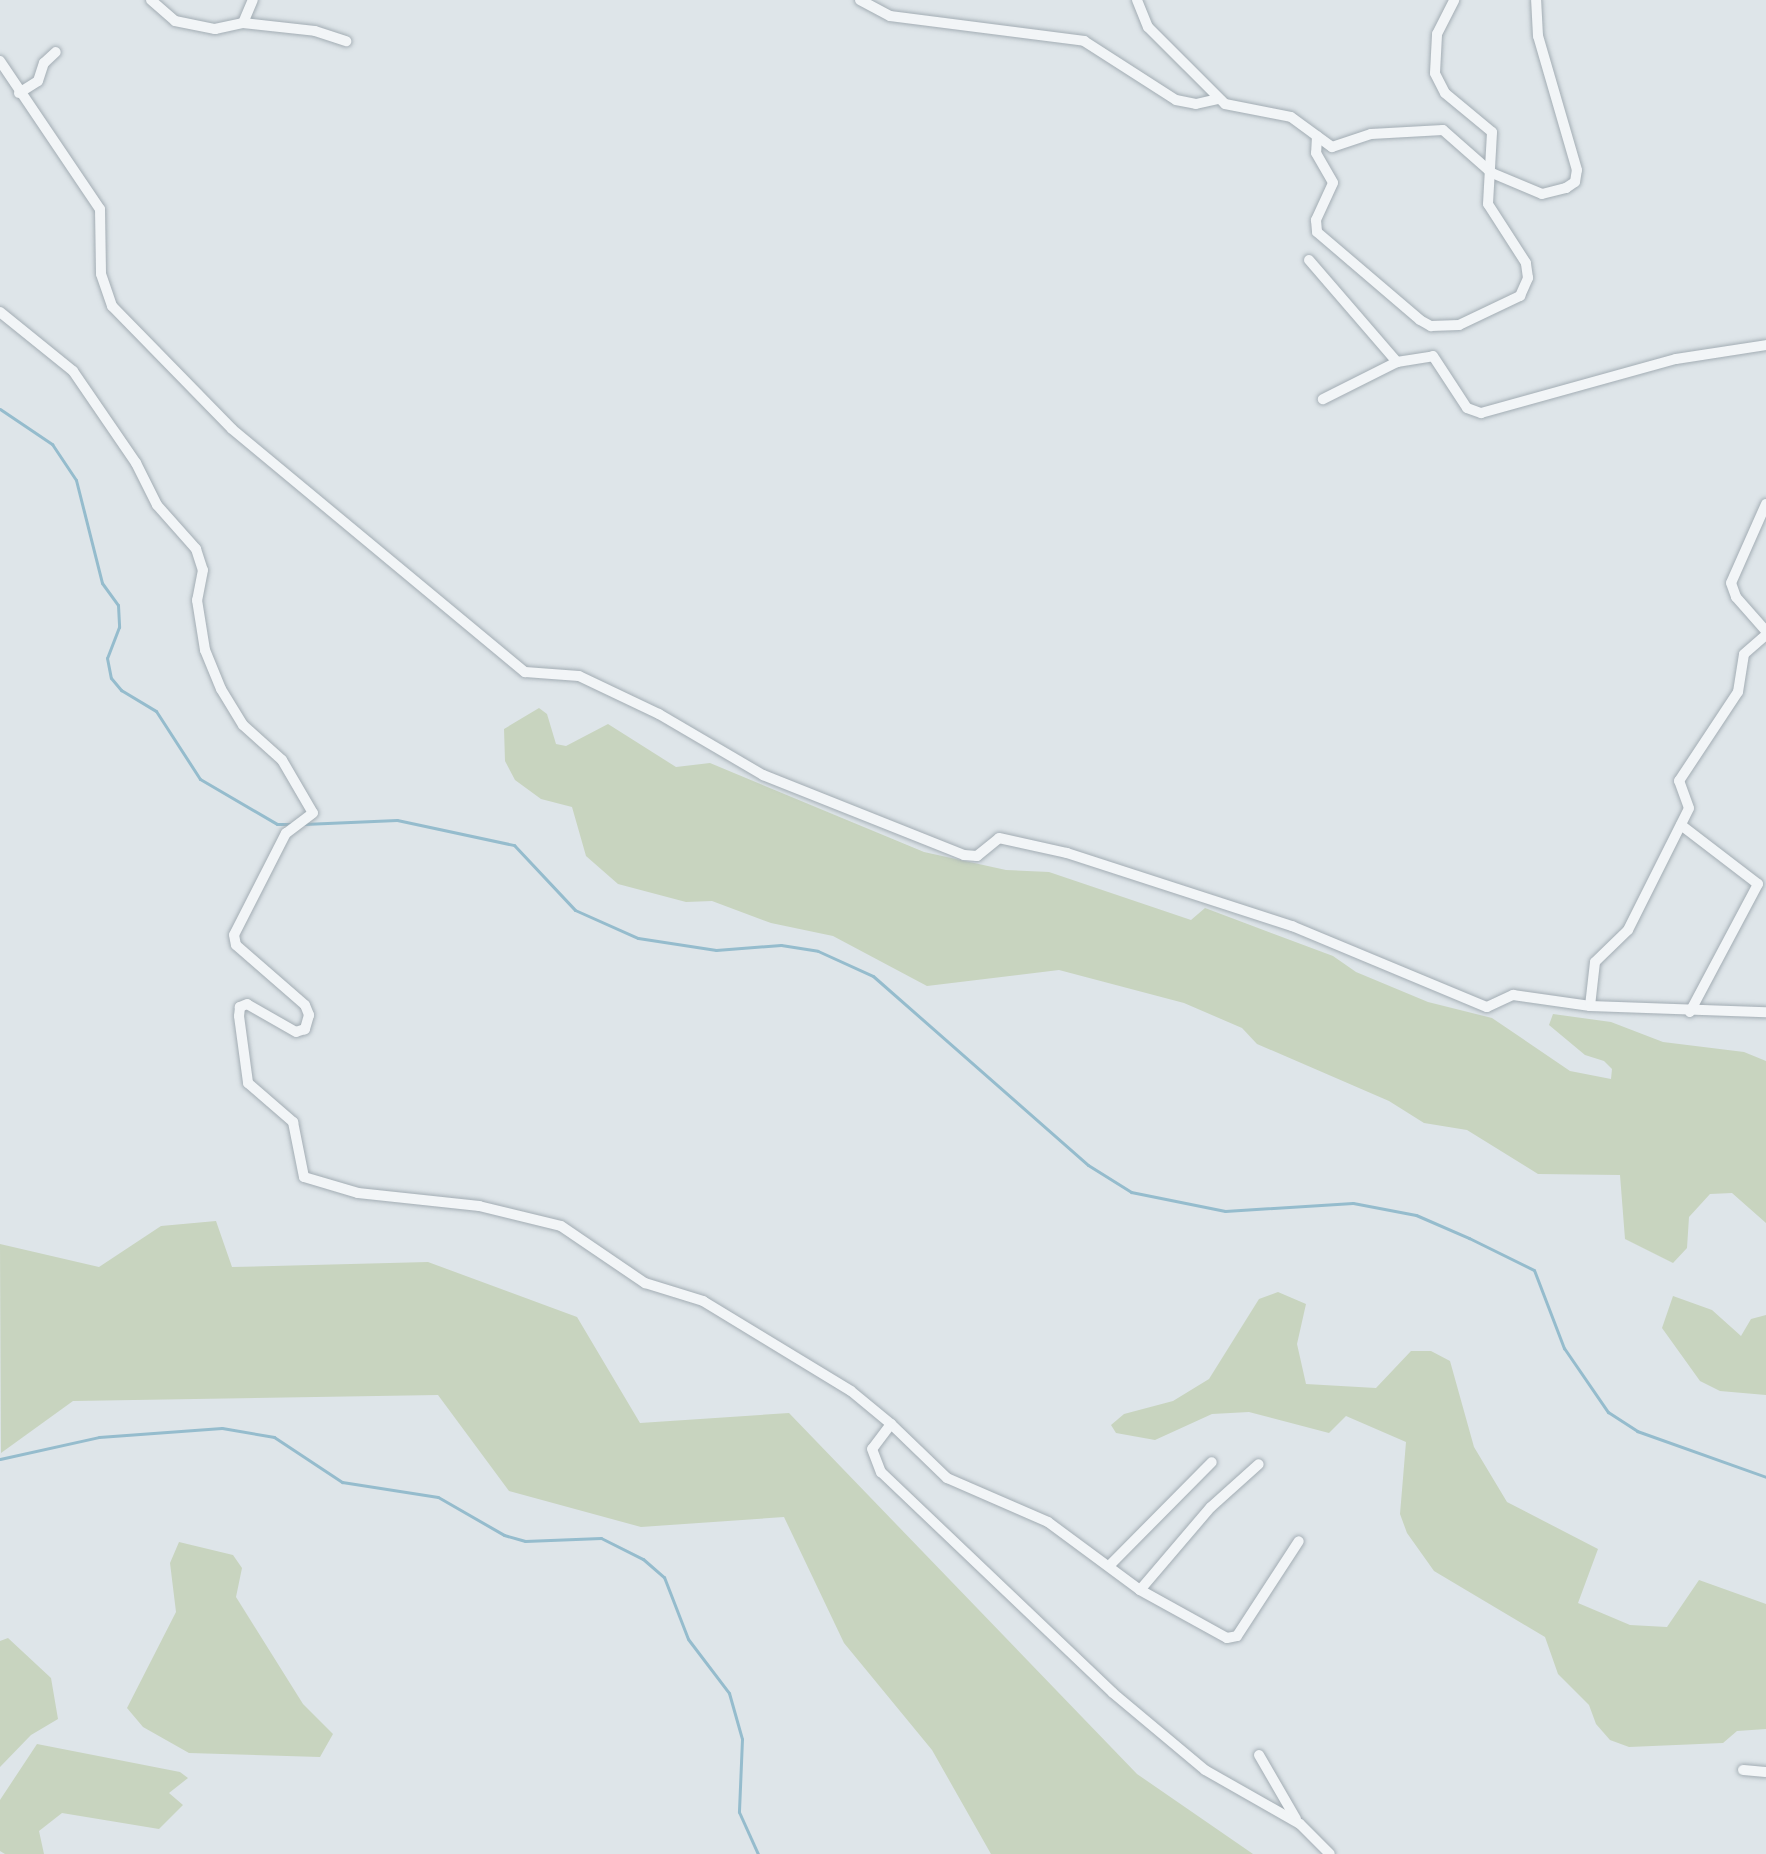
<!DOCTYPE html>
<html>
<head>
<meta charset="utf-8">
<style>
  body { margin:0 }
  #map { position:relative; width:1766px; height:1854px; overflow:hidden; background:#dee5e9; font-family:Commissioner,sans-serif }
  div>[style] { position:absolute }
  .green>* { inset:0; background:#c8d4bf }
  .stream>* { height:3px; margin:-1.5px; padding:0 1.5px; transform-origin:1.5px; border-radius:1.5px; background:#95bccd }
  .roads { filter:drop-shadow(0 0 2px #a3adb4) drop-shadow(0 0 2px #a3adb4) }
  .street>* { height:10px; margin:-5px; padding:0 5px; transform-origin:5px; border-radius:5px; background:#f2f5f7 }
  span { translate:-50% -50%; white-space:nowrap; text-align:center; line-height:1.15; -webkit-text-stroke:6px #eef3f7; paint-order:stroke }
</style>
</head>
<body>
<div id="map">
  <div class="green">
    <div style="clip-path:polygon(539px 708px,547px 714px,556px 744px,566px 746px,608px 724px,676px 767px,710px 763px,924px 852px,1006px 870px,1049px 872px,1191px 920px,1205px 908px,1333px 956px,1356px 972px,1428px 1002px,1492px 1018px,1570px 1071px,1611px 1079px,1612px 1069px,1604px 1061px,1585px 1055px,1549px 1025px,1553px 1014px,1611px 1022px,1663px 1042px,1744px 1052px,1766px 1061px,1766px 1223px,1732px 1193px,1710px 1194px,1689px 1217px,1687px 1248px,1673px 1263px,1625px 1239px,1620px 1175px,1538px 1174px,1467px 1130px,1424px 1123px,1389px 1101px,1257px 1044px,1242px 1028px,1184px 1003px,1059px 970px,927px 986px,833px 936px,771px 923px,712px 901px,686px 902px,618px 884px,586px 856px,572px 807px,541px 799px,515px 780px,505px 761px,504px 729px)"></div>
    <div style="clip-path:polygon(216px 1221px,232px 1267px,428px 1262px,577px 1317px,640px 1423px,789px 1413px,1137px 1774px,1253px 1854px,991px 1854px,932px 1750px,844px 1643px,784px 1517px,641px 1527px,509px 1491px,438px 1395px,73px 1401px,1px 1453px,0 1244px,99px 1267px,161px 1226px)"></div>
    <div style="clip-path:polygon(1278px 1292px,1306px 1304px,1297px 1344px,1306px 1384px,1376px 1388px,1411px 1351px,1431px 1351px,1450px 1361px,1474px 1447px,1507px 1502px,1598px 1549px,1578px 1603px,1630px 1625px,1667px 1627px,1699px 1580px,1766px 1604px,1766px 1729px,1737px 1731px,1723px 1743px,1629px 1747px,1610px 1740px,1596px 1724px,1589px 1705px,1558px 1674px,1545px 1637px,1434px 1571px,1407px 1533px,1400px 1514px,1406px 1442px,1346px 1416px,1329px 1433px,1249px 1412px,1212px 1414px,1155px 1440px,1116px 1433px,1111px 1425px,1124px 1414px,1173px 1401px,1209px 1379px,1259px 1299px)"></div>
    <div style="clip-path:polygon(1673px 1296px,1712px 1310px,1741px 1336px,1751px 1319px,1766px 1315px,1766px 1395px,1720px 1391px,1700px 1381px,1662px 1328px)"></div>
    <div style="clip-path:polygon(179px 1542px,233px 1555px,242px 1568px,236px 1597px,303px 1704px,333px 1734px,320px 1757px,189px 1753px,143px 1727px,127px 1708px,176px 1612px,170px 1563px)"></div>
    <div style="clip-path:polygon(8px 1638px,51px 1678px,58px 1719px,31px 1735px,0 1767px,0 1641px)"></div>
    <div style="clip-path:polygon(37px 1744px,180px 1772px,188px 1778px,169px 1793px,183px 1805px,159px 1829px,62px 1813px,39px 1831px,44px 1854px,5px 1854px,0 1851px,0 1800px)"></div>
  </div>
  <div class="stream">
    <div style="left:0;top:409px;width:63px;rotate:33.9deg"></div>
    <div style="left:52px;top:444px;width:43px;rotate:56.3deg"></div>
    <div style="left:76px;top:480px;width:106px;rotate:75.8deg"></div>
    <div style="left:102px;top:583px;width:27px;rotate:54deg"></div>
    <div style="left:118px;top:605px;width:22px;rotate:87deg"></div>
    <div style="left:119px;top:627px;width:33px;rotate:111deg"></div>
    <div style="left:107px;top:658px;width:20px;rotate:79deg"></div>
    <div style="left:111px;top:678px;width:16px;rotate:50deg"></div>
    <div style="left:121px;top:690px;width:41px;rotate:31deg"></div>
    <div style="left:156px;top:711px;width:81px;rotate:57.1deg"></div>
    <div style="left:200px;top:779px;width:89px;rotate:30.3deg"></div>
    <div style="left:277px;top:824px;width:16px"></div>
    <div style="left:304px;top:824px;width:93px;rotate:-2.5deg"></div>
    <div style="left:397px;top:820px;width:120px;rotate:12.1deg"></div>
    <div style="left:514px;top:845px;width:89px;rotate:46.8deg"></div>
    <div style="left:575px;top:910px;width:69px;rotate:24deg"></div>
    <div style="left:638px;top:938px;width:79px;rotate:8.7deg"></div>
    <div style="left:716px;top:950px;width:65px;rotate:-4.4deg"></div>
    <div style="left:781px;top:945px;width:37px;rotate:9deg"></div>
    <div style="left:818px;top:951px;width:60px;rotate:24.4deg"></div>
    <div style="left:873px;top:976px;width:286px;rotate:41.3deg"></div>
    <div style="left:1088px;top:1165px;width:51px;rotate:32.1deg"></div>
    <div style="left:1131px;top:1192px;width:96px;rotate:11.4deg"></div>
    <div style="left:1225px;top:1211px;width:128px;rotate:-3.6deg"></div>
    <div style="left:1353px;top:1203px;width:64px;rotate:10.8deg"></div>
    <div style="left:1416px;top:1215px;width:58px;rotate:23.5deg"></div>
    <div style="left:1469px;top:1238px;width:72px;rotate:26.2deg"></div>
    <div style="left:1534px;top:1270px;width:84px;rotate:69deg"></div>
    <div style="left:1564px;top:1348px;width:78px;rotate:55.5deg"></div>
    <div style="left:1608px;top:1412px;width:35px;rotate:33deg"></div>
    <div style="left:1637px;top:1431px;width:137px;rotate:19.6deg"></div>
    <div style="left:0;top:1459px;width:101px;rotate:-12.5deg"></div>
    <div style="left:99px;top:1437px;width:123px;rotate:-4.2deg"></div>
    <div style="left:222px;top:1428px;width:53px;rotate:9.8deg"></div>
    <div style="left:274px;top:1437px;width:82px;rotate:33.5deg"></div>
    <div style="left:342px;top:1482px;width:97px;rotate:8.9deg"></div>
    <div style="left:438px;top:1497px;width:76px;rotate:29.9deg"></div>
    <div style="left:504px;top:1535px;width:22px;rotate:16deg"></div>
    <div style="left:525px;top:1541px;width:76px;rotate:-2.3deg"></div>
    <div style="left:601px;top:1538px;width:47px;rotate:26.6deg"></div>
    <div style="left:643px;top:1559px;width:28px;rotate:41deg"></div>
    <div style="left:664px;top:1577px;width:66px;rotate:68.8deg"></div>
    <div style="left:688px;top:1639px;width:68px;rotate:52.8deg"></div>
    <div style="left:729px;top:1693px;width:48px;rotate:74.2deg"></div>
    <div style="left:742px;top:1739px;width:73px;rotate:92.4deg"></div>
    <div style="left:739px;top:1812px;width:46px;rotate:65.7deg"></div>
  </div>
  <div class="roads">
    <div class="street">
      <div style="left:151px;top:0;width:32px;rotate:41deg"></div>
      <div style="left:175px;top:21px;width:41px;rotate:11.3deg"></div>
      <div style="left:215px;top:29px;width:29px;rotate:-12deg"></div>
      <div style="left:243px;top:23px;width:25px;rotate:-67deg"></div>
      <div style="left:860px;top:0;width:34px;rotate:28deg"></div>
      <div style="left:890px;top:16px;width:196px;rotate:7.3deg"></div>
      <div style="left:1084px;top:41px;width:109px;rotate:32.7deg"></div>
      <div style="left:1176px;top:100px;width:20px;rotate:11deg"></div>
      <div style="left:1196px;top:104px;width:22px;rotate:-13deg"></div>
      <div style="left:1137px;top:0;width:29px;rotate:68deg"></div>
      <div style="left:1148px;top:27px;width:109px;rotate:45deg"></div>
      <div style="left:1225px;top:104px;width:67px;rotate:11.1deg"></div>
      <div style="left:1291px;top:117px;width:51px;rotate:36.2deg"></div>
      <div style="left:1332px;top:147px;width:41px;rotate:-18.4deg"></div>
      <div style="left:1371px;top:134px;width:72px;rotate:-3.2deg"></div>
      <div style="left:1443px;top:130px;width:65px;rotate:41.3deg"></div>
      <div style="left:1492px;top:173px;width:54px;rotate:22.8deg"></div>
      <div style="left:1542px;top:194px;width:25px;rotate:-14deg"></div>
      <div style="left:1566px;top:188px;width:11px;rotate:-34deg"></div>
      <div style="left:1575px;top:182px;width:12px;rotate:-81deg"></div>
      <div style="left:1577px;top:170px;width:140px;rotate:-106.2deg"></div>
      <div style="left:1538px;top:36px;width:36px;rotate:-93deg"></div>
      <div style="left:243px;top:23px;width:72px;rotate:6.3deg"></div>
      <div style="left:315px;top:31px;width:33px;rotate:18deg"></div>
      <div style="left:0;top:61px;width:179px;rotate:56deg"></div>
      <div style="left:100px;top:209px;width:65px;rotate:89.1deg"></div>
      <div style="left:101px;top:274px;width:34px;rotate:71deg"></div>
      <div style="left:112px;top:306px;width:172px;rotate:45.7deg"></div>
      <div style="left:232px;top:429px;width:381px;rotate:39.7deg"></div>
      <div style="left:525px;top:672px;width:54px;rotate:4.2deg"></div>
      <div style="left:579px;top:676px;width:89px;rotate:25.4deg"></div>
      <div style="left:659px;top:714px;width:121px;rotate:30.4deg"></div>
      <div style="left:763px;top:775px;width:216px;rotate:21.7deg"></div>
      <div style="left:964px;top:855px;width:13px;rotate:4deg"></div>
      <div style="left:977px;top:856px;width:28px;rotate:-39deg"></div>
      <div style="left:999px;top:838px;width:70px;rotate:12.4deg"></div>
      <div style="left:1067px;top:853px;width:237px;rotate:18deg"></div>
      <div style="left:1292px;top:926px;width:211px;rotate:22.6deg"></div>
      <div style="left:1487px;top:1007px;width:29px;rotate:-25deg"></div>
      <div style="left:1513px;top:995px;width:78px;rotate:8.1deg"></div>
      <div style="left:1590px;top:1006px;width:176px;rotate:2deg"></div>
      <div style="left:19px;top:93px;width:22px;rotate:-32deg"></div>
      <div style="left:38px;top:81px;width:19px;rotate:-72deg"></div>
      <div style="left:44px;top:63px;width:16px;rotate:-43deg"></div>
      <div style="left:1317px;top:136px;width:17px;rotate:93deg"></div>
      <div style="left:1316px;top:153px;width:34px;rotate:60deg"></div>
      <div style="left:1333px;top:183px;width:41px;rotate:114.7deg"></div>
      <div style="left:1316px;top:220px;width:12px;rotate:85deg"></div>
      <div style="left:1317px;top:232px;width:135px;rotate:40.5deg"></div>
      <div style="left:1420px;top:320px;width:13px;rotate:29deg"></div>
      <div style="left:1431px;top:326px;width:28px;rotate:-2deg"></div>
      <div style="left:1459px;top:325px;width:68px;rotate:-25.4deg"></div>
      <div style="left:1520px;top:296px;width:20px;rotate:-66deg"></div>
      <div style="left:1528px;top:278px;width:15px;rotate:-98deg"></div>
      <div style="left:1526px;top:263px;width:70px;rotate:-122.8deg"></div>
      <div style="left:1488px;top:204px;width:72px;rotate:-86.8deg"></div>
      <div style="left:1492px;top:132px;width:61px;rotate:-140.3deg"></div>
      <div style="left:1445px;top:93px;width:22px;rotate:-117deg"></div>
      <div style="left:1435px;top:73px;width:39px;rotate:-87deg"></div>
      <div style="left:1437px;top:34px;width:38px;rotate:-63deg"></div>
      <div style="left:1309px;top:260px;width:135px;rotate:49.2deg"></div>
      <div style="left:1397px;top:362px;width:83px;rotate:153.4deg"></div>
      <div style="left:0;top:312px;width:94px;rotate:38.9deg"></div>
      <div style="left:73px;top:371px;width:112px;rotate:55.6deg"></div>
      <div style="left:136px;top:463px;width:47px;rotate:63.4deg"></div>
      <div style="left:157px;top:505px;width:59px;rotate:48.4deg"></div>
      <div style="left:196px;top:549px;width:22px;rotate:72deg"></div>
      <div style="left:203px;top:570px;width:31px;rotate:101deg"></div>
      <div style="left:197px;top:600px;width:51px;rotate:80.9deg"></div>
      <div style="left:205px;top:650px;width:42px;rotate:67.7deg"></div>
      <div style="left:221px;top:689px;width:42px;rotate:58.6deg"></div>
      <div style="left:243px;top:725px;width:52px;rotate:41.9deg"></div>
      <div style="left:282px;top:760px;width:61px;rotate:59.7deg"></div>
      <div style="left:313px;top:813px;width:34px;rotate:143deg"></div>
      <div style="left:286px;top:833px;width:114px;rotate:117deg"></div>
      <div style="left:234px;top:935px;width:10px;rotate:79deg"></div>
      <div style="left:236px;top:945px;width:91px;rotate:41deg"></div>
      <div style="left:305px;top:1005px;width:11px;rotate:68deg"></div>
      <div style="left:309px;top:1015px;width:15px;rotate:106deg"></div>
      <div style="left:305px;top:1029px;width:9px;rotate:162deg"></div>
      <div style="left:296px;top:1032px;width:56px;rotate:-150.3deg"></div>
      <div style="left:247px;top:1004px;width:8px;rotate:157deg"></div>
      <div style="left:240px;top:1007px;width:9px;rotate:96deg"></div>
      <div style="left:239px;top:1016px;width:68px;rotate:82.3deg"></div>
      <div style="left:248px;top:1083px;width:60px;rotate:40.9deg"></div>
      <div style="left:293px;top:1122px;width:56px;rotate:78.7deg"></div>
      <div style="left:304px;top:1177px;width:56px;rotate:16.5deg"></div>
      <div style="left:358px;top:1193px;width:122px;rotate:6.1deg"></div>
      <div style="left:479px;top:1206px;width:84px;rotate:13.7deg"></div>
      <div style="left:561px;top:1226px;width:102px;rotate:34.2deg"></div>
      <div style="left:645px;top:1283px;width:61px;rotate:17.2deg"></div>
      <div style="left:703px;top:1301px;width:173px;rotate:31.3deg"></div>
      <div style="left:851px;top:1391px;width:52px;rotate:39.5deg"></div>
      <div style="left:891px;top:1424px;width:31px;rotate:127deg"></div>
      <div style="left:872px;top:1449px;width:25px;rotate:69deg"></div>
      <div style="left:881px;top:1472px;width:320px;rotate:43.6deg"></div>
      <div style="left:1113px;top:1693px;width:120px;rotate:39.9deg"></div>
      <div style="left:1205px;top:1770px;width:109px;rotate:29.6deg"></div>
      <div style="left:1300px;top:1824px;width:42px;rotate:45deg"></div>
      <div style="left:1397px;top:362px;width:36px;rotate:-9deg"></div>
      <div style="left:1433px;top:356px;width:62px;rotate:56.8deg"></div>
      <div style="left:1467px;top:408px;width:15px;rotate:20deg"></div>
      <div style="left:1481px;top:413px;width:202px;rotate:-15.5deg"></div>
      <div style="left:1676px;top:359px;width:91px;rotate:-8.8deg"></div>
      <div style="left:1766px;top:504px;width:86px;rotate:113.9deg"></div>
      <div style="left:1731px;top:583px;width:15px;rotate:70deg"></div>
      <div style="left:1736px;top:597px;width:45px;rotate:48.6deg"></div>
      <div style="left:1681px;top:825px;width:97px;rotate:37.5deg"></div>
      <div style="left:1758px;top:884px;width:145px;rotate:118deg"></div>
      <div style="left:1590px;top:1006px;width:44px;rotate:-83.5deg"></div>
      <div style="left:1595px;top:962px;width:46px;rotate:-44.1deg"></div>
      <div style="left:1628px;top:930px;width:136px;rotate:-63.4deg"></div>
      <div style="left:1689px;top:808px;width:29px;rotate:-110deg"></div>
      <div style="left:1679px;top:781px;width:107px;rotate:-56.5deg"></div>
      <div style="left:1738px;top:692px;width:38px;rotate:-81deg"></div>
      <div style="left:1744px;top:654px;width:29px;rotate:-41deg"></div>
      <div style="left:891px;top:1424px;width:78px;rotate:44deg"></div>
      <div style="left:947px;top:1478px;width:110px;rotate:23.5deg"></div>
      <div style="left:1048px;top:1522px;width:114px;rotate:36.5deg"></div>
      <div style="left:1140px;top:1590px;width:99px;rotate:28.9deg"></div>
      <div style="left:1227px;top:1638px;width:10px;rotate:-11deg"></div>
      <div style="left:1237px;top:1636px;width:113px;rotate:-56.9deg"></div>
      <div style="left:1109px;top:1566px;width:146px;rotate:-45.3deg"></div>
      <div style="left:1140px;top:1590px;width:109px;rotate:-49.5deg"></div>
      <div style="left:1211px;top:1507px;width:64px;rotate:-41.9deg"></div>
      <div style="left:1259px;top:1755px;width:74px;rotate:60deg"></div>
      <div style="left:1743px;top:1770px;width:23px;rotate:5deg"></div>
    </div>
  </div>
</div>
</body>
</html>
